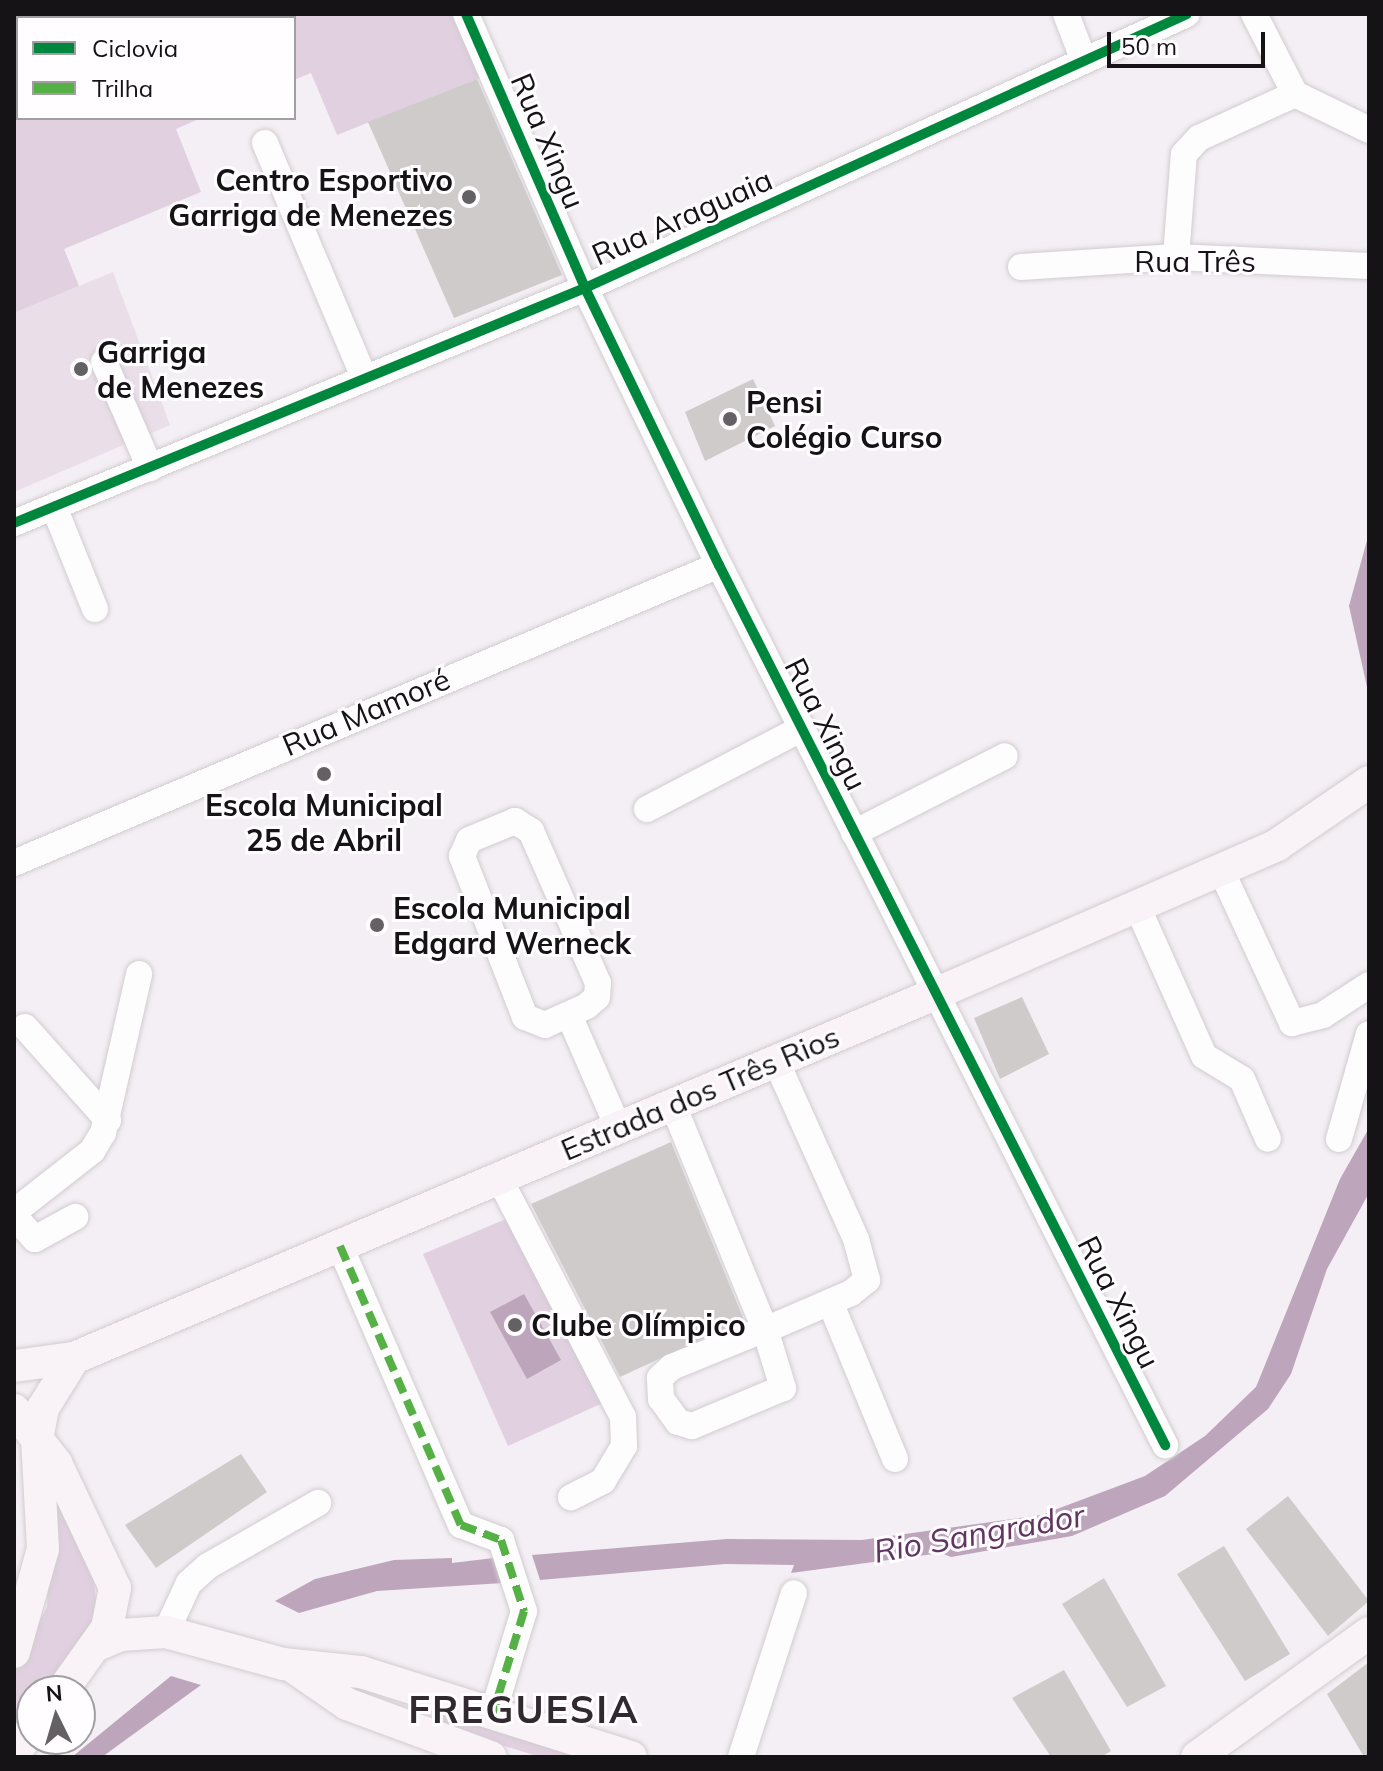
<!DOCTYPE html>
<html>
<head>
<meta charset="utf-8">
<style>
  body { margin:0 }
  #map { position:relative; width:1383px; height:1771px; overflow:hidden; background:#f4eff4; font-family:Mulish,sans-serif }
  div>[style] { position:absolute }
  .built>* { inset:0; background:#eadfe9 }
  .green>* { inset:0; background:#e1d0e0 }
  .water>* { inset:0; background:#bda5bc }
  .building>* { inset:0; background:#cfcbcb }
  .roads { filter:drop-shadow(0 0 2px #d1ccd0) drop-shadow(0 0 2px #d1ccd0) }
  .minor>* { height:26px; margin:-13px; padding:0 13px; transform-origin:13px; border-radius:13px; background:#fdfdfd }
  .major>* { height:32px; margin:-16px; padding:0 16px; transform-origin:16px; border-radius:16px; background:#f9f3f8 }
  .quiet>* { height:8px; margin-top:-4px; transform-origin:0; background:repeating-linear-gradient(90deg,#55b145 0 16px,transparent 0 24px) }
  .cycleway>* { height:10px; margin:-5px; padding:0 5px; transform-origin:5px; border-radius:5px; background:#00873e }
  .dots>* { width:22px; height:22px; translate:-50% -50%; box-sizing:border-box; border:4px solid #fffdff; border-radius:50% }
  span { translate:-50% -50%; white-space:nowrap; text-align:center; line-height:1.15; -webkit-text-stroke:6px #fffdff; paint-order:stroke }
  .street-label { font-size:30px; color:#161316 }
  .poi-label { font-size:30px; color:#161316; font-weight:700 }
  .right { translate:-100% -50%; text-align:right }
  .left { translate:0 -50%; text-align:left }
  .water-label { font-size:32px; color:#60355f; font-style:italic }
  .district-label { font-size:38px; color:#312930; font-weight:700; letter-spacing:2px }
  .frame { position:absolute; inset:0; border:16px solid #161316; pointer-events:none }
  .legend { position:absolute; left:16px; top:16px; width:280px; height:104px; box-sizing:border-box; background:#fffdff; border:2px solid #a29fa2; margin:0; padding:10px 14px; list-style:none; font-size:24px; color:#161316 }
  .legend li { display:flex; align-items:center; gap:16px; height:40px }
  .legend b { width:40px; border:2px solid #a29fa2 }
  .north { position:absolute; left:16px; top:1675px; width:80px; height:80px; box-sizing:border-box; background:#fffdff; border:2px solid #a29fa2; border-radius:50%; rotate:355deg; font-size:22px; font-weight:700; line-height:32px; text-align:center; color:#161316 }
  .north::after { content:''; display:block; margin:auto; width:28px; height:36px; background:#646064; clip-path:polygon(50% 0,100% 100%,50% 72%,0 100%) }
  .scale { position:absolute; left:1107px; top:32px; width:158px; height:36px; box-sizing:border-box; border:4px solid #161316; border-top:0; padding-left:10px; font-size:24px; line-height:28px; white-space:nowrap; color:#161316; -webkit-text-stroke:6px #fffdff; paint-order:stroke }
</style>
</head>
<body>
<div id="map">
  <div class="built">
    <div style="clip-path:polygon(113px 272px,170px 425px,14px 492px,14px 313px)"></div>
  </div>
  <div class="green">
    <div style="clip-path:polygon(105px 14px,460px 14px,487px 75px,337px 135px,311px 73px,294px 80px,294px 18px,95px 18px)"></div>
    <div style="clip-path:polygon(14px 38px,18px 118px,201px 118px,176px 129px,201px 192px,64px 249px,79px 286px,14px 313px)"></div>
    <div style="clip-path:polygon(513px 1216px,616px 1397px,508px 1446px,423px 1254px)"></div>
    <div style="clip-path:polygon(53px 1486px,94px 1581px,97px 1610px,87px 1637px,44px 1691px,32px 1691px,32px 1707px,14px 1730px,14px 1669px,47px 1607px)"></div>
    <div style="clip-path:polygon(437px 1711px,593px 1757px,540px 1757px,444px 1727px,432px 1720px)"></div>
  </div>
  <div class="water">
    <div style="clip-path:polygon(1369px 533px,1369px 696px,1349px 606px)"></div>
    <div style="clip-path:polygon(1369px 1128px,1369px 1193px,1327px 1269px,1291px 1374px,1268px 1409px,1165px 1496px,1072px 1536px,951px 1557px,941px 1553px,791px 1573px,794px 1565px,725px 1564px,540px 1580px,532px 1555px,727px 1539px,862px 1540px,1041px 1515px,1145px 1476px,1205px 1436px,1256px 1387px,1340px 1179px)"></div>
    <div style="clip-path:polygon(524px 1294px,561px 1360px,527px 1379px,490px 1312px)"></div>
    <div style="clip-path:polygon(452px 1558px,452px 1563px,494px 1558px,503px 1583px,377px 1591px,299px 1613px,275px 1601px,315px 1579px,394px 1560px)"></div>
    <div style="clip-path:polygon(171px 1676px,201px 1685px,102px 1757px,72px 1757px)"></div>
  </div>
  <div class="building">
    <div style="clip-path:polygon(477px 79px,562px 275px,454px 318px,368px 122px)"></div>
    <div style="clip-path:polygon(753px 379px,775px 426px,705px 461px,685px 412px)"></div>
    <div style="clip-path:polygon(1022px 997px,1049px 1054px,1000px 1079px,974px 1018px)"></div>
    <div style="clip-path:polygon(671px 1142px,744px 1320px,620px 1377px,531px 1204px)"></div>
    <div style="clip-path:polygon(241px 1454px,267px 1492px,156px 1568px,125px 1525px)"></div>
    <div style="clip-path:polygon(1288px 1496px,1369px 1601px,1328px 1636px,1246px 1529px)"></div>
    <div style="clip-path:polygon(1224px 1546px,1290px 1654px,1245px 1681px,1177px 1574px)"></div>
    <div style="clip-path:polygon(1104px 1578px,1166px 1686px,1127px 1707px,1062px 1604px)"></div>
    <div style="clip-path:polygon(1369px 1662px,1369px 1757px,1364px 1757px,1327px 1694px)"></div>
    <div style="clip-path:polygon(1064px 1670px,1111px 1751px,1101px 1757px,1051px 1757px,1012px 1698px)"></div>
  </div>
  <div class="roads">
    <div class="minor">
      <div style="left:466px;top:14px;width:299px;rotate:66.5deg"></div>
      <div style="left:585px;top:288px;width:308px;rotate:64.2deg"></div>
      <div style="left:719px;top:565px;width:987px;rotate:63.12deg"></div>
      <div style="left:1066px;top:14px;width:50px;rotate:69deg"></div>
      <div style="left:1254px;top:14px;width:90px;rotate:62.9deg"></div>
      <div style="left:83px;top:18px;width:11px;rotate:-22deg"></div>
      <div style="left:14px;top:30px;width:4px"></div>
      <div style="left:265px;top:143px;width:254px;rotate:67.1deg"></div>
      <div style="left:1176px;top:257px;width:103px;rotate:-85.6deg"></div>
      <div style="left:1184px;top:154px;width:22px;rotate:-47deg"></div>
      <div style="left:1199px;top:138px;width:106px;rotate:-24.6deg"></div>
      <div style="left:1295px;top:94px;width:82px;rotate:25.9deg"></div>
      <div style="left:1021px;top:267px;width:155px;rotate:-3.7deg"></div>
      <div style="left:1176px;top:257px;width:193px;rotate:2.7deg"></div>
      <div style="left:104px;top:362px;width:116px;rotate:66.5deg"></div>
      <div style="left:54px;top:507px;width:110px;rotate:68.1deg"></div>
      <div style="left:14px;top:523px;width:617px;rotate:-22.37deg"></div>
      <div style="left:585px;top:288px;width:661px;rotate:-24.47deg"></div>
      <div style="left:647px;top:809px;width:174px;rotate:-27.5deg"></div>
      <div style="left:515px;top:821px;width:19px;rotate:32deg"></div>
      <div style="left:531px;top:831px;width:166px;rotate:66.2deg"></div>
      <div style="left:598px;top:983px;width:14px;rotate:94deg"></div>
      <div style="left:597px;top:997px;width:13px;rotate:138deg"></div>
      <div style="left:587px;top:1006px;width:46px;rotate:155.7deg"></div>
      <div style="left:545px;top:1025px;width:22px;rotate:-158deg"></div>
      <div style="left:525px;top:1017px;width:173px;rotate:-111.4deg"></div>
      <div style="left:462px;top:856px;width:17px;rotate:-66deg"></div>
      <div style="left:469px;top:840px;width:50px;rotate:-22.4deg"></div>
      <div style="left:854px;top:833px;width:169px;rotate:-27deg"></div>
      <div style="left:14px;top:863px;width:765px;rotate:-22.91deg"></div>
      <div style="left:1221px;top:870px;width:169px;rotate:65.1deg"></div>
      <div style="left:1292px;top:1023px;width:32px;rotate:-14deg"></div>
      <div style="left:1323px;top:1015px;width:55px;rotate:-33.1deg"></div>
      <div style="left:1137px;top:906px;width:164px;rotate:65.9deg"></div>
      <div style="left:1204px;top:1056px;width:44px;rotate:31.2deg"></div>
      <div style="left:1242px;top:1079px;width:65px;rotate:66.6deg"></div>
      <div style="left:569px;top:1015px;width:122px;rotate:66.4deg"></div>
      <div style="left:25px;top:1027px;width:125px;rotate:48.3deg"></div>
      <div style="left:673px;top:1105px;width:242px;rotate:67.7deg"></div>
      <div style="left:765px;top:1329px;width:62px;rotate:73deg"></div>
      <div style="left:783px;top:1388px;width:99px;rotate:157.3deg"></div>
      <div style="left:692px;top:1426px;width:15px;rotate:-164deg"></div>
      <div style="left:678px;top:1422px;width:29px;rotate:-126deg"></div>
      <div style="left:661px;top:1399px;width:21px;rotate:-93deg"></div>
      <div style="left:660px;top:1378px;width:16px;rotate:-43deg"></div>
      <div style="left:672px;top:1367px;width:66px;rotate:-22.3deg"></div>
      <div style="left:733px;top:1342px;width:35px;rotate:-22deg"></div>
      <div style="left:765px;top:1329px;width:7px;rotate:-16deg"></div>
      <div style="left:772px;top:1327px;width:86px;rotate:-23.3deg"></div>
      <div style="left:851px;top:1293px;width:21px;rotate:-39deg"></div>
      <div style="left:867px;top:1280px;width:42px;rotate:-105deg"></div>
      <div style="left:856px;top:1239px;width:195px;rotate:-114.2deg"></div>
      <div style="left:1339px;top:1139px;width:109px;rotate:-74.1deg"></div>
      <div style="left:498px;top:1176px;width:271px;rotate:62.6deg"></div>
      <div style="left:623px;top:1417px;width:29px;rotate:88deg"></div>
      <div style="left:624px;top:1446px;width:41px;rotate:121deg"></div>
      <div style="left:603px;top:1481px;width:36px;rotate:153deg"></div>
      <div style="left:14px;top:1212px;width:99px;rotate:-38deg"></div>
      <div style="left:92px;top:1151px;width:21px;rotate:-59deg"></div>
      <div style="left:103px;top:1133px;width:163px;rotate:-77.2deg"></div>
      <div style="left:14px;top:1216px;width:31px;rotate:48deg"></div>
      <div style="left:35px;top:1239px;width:46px;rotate:-28.8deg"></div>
      <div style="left:340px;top:1246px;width:304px;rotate:66.6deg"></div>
      <div style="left:461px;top:1525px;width:43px;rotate:20.6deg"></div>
      <div style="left:501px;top:1540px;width:75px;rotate:72.1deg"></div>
      <div style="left:524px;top:1611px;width:107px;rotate:106.9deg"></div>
      <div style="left:830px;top:1302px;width:170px;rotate:67.5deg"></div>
      <div style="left:166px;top:1632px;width:54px;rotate:-64.9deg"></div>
      <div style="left:189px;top:1583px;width:25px;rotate:-42deg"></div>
      <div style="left:208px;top:1566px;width:127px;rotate:-29.8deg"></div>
      <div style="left:741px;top:1757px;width:172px;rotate:-72.1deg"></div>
    </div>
    <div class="major">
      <div style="left:14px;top:1366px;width:61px;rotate:-7.6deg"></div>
      <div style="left:74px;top:1358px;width:935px;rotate:-22.92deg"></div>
      <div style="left:935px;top:994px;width:373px;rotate:-23.5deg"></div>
      <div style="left:1277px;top:845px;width:112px;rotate:-34.4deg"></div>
      <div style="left:14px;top:1410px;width:68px;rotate:51.6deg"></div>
      <div style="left:56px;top:1463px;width:138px;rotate:64.7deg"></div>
      <div style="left:115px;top:1588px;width:41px;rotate:101.3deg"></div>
      <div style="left:107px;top:1628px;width:77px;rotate:125.5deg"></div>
      <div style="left:97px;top:1645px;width:25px;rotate:-23deg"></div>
      <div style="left:120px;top:1635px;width:46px;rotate:-3.7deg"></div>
      <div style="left:166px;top:1632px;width:121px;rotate:15.3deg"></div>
      <div style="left:283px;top:1664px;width:78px;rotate:5.9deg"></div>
      <div style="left:361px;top:1672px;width:283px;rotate:17.5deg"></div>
      <div style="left:14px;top:1652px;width:107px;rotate:-74.3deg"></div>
      <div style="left:43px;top:1549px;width:110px;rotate:-93.1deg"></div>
      <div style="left:37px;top:1439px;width:32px;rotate:-79deg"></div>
      <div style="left:43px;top:1408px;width:59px;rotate:-58.2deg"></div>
      <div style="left:295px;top:1668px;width:63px;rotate:34.7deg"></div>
      <div style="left:347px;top:1704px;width:153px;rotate:20.3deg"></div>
      <div style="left:14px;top:1753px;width:29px;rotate:-52deg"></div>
      <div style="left:1197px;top:1757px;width:212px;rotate:-35.8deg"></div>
    </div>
  </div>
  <div class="quiet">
    <div style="left:340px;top:1246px;width:304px;rotate:66.6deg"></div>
    <div style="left:461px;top:1525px;width:43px;rotate:20.6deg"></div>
    <div style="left:501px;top:1540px;width:75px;rotate:72.1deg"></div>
    <div style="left:524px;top:1611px;width:107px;rotate:106.9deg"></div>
  </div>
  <div class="cycleway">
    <div style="left:466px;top:14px;width:299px;rotate:66.5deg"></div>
    <div style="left:585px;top:288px;width:308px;rotate:64.2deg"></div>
    <div style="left:719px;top:565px;width:987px;rotate:63.12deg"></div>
    <div style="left:14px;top:523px;width:617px;rotate:-22.37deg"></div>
    <div style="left:585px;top:288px;width:661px;rotate:-24.47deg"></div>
  </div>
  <div class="dots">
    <div style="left:469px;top:197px;background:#646064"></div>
    <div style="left:81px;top:369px;background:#646064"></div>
    <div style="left:730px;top:419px;background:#646064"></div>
    <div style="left:324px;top:774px;background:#646064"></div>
    <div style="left:377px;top:925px;background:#646064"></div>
    <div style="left:515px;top:1325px;background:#646064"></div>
  </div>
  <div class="street-label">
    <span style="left:548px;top:141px;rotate:67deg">Rua Xingu</span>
    <span style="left:682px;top:217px;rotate:-24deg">Rua Araguaia</span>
    <span style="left:1195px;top:261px">Rua Três</span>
    <span style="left:366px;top:712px;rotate:-23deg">Rua Mamoré</span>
    <span style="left:826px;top:724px;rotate:63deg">Rua Xingu</span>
    <span style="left:700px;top:1093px;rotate:-23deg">Estrada dos Três Rios</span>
    <span style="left:1119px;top:1302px;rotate:63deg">Rua Xingu</span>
  </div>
  <div class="poi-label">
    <span class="right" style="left:453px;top:197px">Centro Esportivo<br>Garriga de Menezes</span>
    <span class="left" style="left:97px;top:369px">Garriga<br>de Menezes</span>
    <span class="left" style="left:746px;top:419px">Pensi<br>Colégio Curso</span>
    <span style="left:324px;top:822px">Escola Municipal<br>25 de Abril</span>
    <span class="left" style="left:393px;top:925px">Escola Municipal<br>Edgard Werneck</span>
    <span class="left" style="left:531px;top:1325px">Clube Olímpico</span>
  </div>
  <div class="water-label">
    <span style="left:979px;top:1533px;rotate:-10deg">Rio Sangrador</span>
  </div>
  <div class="district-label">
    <span style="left:524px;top:1710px">FREGUESIA</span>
  </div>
  <div class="frame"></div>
  <ul class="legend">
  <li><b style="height:10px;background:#00873e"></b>Ciclovia</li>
  <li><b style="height:10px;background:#55b145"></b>Trilha</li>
  </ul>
  <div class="north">N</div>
  <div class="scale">50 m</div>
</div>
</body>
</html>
